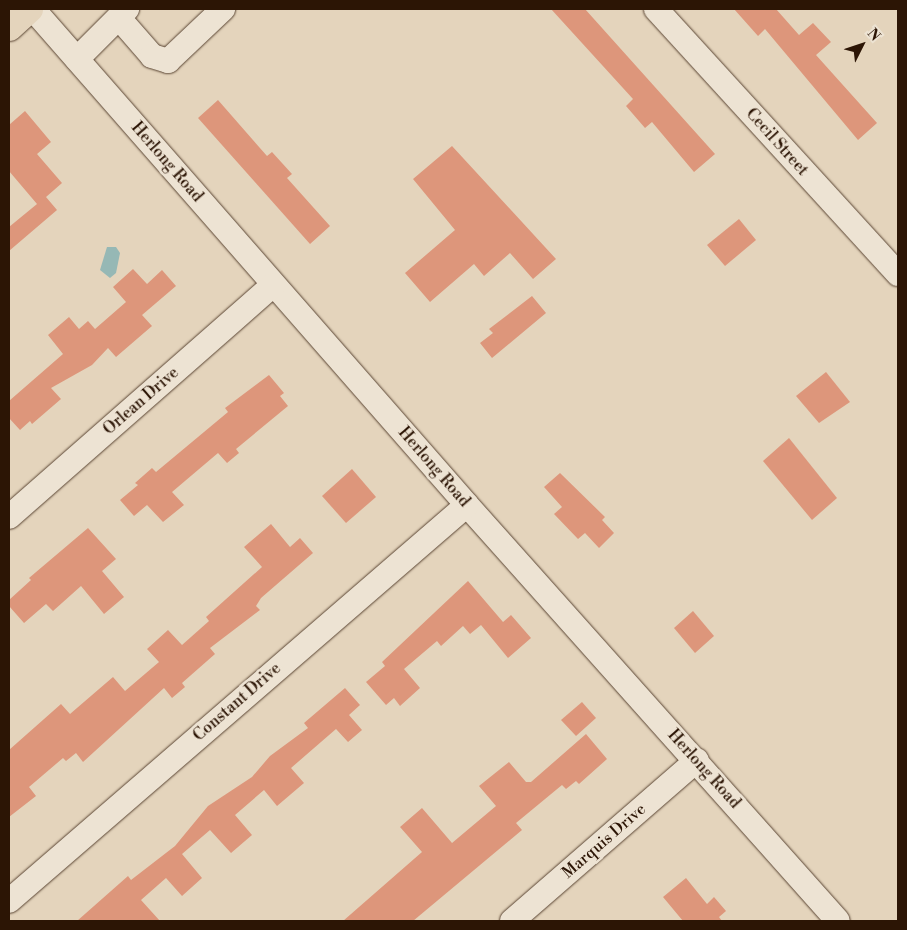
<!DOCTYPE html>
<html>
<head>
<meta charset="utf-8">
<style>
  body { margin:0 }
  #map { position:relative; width:907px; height:930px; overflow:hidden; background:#e4d4bc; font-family:"Libre Bodoni",serif }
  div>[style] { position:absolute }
  .water>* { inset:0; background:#96b8b5 }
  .building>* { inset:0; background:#dd967b }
  .roads { filter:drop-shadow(0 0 1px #5a4533) drop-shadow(0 0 1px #5a4533) }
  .minor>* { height:24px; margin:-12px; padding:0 12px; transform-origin:12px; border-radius:12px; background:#ede3d3 }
  .major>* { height:28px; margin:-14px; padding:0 14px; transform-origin:14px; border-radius:14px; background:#e4d4bc }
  span { translate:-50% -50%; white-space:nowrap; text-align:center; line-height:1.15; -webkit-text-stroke:5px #ede3d3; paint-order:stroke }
  .street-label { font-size:16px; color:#2c1505 }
  .frame { position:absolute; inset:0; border:10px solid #2c1505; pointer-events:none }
  .north { position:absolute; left:837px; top:20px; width:50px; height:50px; -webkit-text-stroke:4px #ede3d3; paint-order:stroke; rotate:49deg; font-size:14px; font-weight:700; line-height:20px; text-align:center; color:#2c1505 }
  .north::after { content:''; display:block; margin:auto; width:18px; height:22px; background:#2c1505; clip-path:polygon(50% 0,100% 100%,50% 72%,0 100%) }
</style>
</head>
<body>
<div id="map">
  <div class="water">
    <div style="clip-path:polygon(107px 247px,116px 247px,120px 253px,116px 273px,110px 278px,100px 270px)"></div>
  </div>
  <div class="building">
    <div style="clip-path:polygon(551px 9px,585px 9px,715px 154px,694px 172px,652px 122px,645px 128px,626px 106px,633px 99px)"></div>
    <div style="clip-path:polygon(734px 9px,776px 9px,799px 35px,813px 23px,831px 42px,816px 55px,877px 123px,858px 140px,765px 29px,758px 36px)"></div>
    <div style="clip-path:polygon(218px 100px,267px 156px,272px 152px,292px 174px,287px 178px,330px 226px,310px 244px,198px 118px)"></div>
    <div style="clip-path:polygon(25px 111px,51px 142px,37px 154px,62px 183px,46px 197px,57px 210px,9px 251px,9px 227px,37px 204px,9px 171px,9px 125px)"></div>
    <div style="clip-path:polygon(452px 146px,556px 259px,533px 279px,510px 253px,484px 276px,474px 264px,430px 302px,405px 273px,455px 230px,413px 179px)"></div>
    <div style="clip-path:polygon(739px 219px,756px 240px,725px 266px,707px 245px)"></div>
    <div style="clip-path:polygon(133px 269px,147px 284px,162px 270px,176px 286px,142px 315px,152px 326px,116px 357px,108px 348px,92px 365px,51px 388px,61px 399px,32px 424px,30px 421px,20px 430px,9px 418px,9px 401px,63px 354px,48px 335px,69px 317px,79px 329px,88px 321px,95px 329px,126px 302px,113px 287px)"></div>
    <div style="clip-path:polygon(532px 296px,546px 313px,492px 358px,480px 343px,493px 333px,489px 329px)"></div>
    <div style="clip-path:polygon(826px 372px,850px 402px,819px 423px,796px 396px)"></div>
    <div style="clip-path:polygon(269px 375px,284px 393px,280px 396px,288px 406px,236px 449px,239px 453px,227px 463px,218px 453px,172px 492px,184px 505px,163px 522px,147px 505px,134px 516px,120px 500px,138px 485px,135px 483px,152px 468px,156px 472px,228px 412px,225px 408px)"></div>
    <div style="clip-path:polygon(789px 438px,837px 498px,812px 520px,763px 461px)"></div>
    <div style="clip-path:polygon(352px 469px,376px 497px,346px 523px,322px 496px)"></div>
    <div style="clip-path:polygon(560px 473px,605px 517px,602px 520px,614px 533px,599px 548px,585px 533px,578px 539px,554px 514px,562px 507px,544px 487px)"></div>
    <div style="clip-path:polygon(271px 524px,290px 547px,300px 538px,313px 553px,261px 598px,256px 606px,260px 610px,210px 648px,215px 654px,182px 683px,185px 687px,172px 698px,164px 688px,83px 762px,76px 753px,66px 761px,63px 758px,29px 787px,36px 796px,9px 817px,9px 750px,61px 704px,70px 714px,113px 677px,125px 691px,159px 662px,147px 649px,168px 630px,182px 645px,209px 621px,206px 617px,262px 567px,244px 547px)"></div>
    <div style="clip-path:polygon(88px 528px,116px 559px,102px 571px,124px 597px,104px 614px,81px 586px,53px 611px,46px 604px,24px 623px,9px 606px,9px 600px,31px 580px,29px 578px)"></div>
    <div style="clip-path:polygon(468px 581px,503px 622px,511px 615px,531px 638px,508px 658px,481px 625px,470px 634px,463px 626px,441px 646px,437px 641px,404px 669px,420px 688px,400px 706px,394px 698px,386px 705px,366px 682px,385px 666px,382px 662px)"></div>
    <div style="clip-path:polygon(693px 611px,714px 636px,695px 653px,674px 628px)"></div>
    <div style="clip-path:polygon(345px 688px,360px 705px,349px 715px,362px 730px,348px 742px,336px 729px,291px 768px,304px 783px,277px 806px,264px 790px,235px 815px,252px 835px,231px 853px,210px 830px,182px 854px,202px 878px,182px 896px,166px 878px,141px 900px,160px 921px,77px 921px,128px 876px,131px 880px,175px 846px,208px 806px,252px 777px,270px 756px,308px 728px,304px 723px)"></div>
    <div style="clip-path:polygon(582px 702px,596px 718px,576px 736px,561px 720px)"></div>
    <div style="clip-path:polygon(586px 734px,607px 759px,579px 784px,576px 781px,566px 789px,562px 785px,516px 823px,522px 830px,413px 921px,343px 921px,422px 852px,400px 827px,422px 808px,452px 843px,496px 806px,479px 786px,509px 762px,526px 782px,531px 782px)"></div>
    <div style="clip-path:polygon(686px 878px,707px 904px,714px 897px,726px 911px,719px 917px,722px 921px,683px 921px,663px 897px)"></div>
  </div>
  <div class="roads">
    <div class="minor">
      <div style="left:33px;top:9px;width:659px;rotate:48.81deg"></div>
      <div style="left:467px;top:505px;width:557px;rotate:48.27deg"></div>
      <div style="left:656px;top:9px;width:359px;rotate:47.6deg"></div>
      <div style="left:119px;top:18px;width:50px;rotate:49deg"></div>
      <div style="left:152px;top:56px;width:17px;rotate:17deg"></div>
      <div style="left:168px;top:61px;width:76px;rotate:-43.4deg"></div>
      <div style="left:77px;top:59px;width:71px;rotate:-45deg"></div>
      <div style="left:9px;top:517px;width:351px;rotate:-41.3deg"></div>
      <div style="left:9px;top:901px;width:605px;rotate:-40.85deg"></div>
      <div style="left:512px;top:921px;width:245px;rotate:-41deg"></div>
    </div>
    <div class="major">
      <div style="left:9px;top:27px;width:27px;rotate:-42deg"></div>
    </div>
  </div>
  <div class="street-label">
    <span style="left:777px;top:142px;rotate:48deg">Cecil Street</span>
    <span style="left:167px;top:162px;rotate:49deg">Herlong Road</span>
    <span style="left:141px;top:401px;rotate:-41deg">Orlean Drive</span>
    <span style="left:434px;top:467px;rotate:49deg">Herlong Road</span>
    <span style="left:237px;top:702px;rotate:-41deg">Constant Drive</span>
    <span style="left:704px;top:769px;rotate:48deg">Herlong Road</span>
    <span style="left:604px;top:841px;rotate:-41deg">Marquis Drive</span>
  </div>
  <div class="frame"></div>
  <div class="north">N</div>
</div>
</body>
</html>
